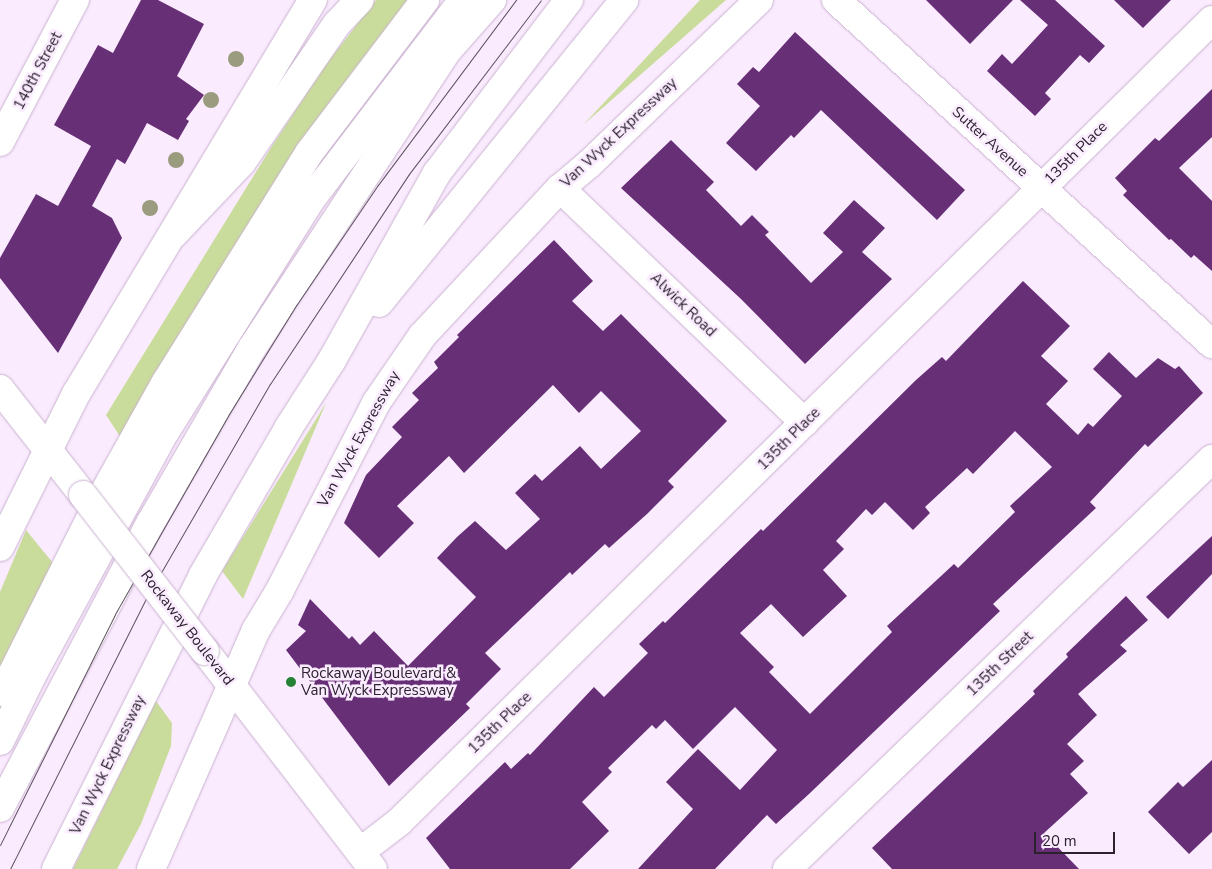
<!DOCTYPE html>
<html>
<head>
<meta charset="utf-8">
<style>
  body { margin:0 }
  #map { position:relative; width:1212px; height:869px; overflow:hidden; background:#faebfe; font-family:"Nunito Sans",sans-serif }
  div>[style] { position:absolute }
  .green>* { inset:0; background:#cadc9c }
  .building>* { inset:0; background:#673076 }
  .roads { filter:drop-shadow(0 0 1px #cab2d0) drop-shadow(0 0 1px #cab2d0) }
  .street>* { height:28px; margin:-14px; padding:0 14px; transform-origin:14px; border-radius:14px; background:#fff }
  .secondary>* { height:28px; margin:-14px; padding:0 14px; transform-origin:14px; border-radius:14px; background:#fff }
  .primary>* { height:28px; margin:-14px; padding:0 14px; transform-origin:14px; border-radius:14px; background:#fff }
  .highway>* { height:28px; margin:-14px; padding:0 14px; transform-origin:14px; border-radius:14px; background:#fff }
  .tram>* { height:1px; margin:-0.5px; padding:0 0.5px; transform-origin:0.5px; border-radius:0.5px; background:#5c515e }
  .bridges { filter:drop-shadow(0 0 1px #cab2d0) drop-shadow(0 0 1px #cab2d0) }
  .primary-bridge>* { height:28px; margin:-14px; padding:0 14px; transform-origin:14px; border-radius:14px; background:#fff }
  .trees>* { width:16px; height:16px; margin:-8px; border-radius:50%; background:#9b9c7f }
  .dots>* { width:14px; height:14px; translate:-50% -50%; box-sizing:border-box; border:2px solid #faebfe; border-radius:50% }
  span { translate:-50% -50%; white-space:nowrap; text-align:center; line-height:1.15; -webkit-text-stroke:5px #faebfe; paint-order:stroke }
  .street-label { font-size:15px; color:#2b222d }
  .poi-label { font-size:15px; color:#2b222d }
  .left { translate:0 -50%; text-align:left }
  .scale { position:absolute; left:1034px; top:832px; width:81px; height:22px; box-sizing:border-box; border:2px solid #2b222d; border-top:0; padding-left:6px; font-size:15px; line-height:18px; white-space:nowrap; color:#2b222d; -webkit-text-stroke:4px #faebfe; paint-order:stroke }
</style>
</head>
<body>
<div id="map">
  <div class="green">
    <div style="clip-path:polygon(376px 0,415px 0,136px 461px,106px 415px,272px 146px,327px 63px)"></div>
    <div style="clip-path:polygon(700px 0,726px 0,583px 125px)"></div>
    <div style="clip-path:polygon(326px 403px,243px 599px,222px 571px)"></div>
    <div style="clip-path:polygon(26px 530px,75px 590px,0 731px,0 592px)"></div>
    <div style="clip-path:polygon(156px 701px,172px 723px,171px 746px,141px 824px,117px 869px,73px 869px)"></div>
  </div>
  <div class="building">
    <div style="clip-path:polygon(141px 0,158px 0,204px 24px,177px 76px,204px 95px,186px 119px,189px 121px,178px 140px,147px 123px,125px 164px,117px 159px,92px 206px,112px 218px,122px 238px,58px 353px,0 278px,0 258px,36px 194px,58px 206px,91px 146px,54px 125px,98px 45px,113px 53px)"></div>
    <div style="clip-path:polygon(926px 0,1013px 0,970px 44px)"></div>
    <div style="clip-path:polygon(1020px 0,1055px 0,1105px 46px,1089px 63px,1080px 55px,1045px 93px,1051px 99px,1035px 116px,987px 71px,1002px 54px,1012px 64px,1048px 25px)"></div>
    <div style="clip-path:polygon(1114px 0,1171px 0,1143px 28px)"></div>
    <div style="clip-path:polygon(795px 32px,965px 190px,937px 220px,821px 110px,794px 138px,791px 135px,756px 171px,726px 143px,760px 106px,737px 84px,753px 67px,759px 72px)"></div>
    <div style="clip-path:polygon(1212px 89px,1212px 137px,1179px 168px,1212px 201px,1212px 271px,1194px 255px,1191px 258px,1171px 239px,1169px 240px,1123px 195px,1127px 191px,1115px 178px,1155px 138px,1159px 141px)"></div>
    <div style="clip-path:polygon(671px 140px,714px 182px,706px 190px,741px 226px,752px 215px,769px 232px,765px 235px,811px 283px,843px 252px,823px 233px,854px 200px,885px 228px,862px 252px,892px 279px,805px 364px,741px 299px,621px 188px)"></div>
    <div style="clip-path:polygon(554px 240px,593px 281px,572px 301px,603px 331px,621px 314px,727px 421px,668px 481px,674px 487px,647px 514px,609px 548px,605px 544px,572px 575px,570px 572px,485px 653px,501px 669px,466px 704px,470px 708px,389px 786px,286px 650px,306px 631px,298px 625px,310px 599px,349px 639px,352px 636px,360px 645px,374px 631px,408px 666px,476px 597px,437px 558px,457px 537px,475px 521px,506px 550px,540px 519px,515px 493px,535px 474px,542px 481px,580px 446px,601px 469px,641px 431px,601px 391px,579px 413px,553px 385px,464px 473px,449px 456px,397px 506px,414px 523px,379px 558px,344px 523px,366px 475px,402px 437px,392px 427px,419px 400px,412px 393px,438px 368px,434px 362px,459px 337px,457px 335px)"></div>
    <div style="clip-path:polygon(evenodd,1023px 281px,1070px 326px,1041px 356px,1068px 381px,1046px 404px,1078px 435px,1088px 423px,1093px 427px,1122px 396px,1093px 369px,1109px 352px,1136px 378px,1158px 358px,1175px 369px,1179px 366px,1203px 393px,1148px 447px,1145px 444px,1090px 502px,1096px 508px,993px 604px,1000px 611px,809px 794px,776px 824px,767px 815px,715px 869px,638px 869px,693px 809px,666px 782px,698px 749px,740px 790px,777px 750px,735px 707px,693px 749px,665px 720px,656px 729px,652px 725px,608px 768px,612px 772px,582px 802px,609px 831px,570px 869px,450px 869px,426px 838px,505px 762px,511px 769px,528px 753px,530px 755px,594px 687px,604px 697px,648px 653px,639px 644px,663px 621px,665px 623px,761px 529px,763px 531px,916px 380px,942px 357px,946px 361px,1023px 281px,1015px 431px,1052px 467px,1010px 506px,1015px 512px,958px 568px,954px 564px,887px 626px,892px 632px,810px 714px,769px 672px,774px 667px,740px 633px,771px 604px,803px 637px,847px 596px,823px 570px,844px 549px,836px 541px,866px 509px,872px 515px,885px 502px,913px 530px,930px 513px,925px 507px,967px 468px,973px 474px,1015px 431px)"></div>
    <div style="clip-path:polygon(1212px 536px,1212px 574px,1168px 619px,1146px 597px)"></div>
    <div style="clip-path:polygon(1126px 596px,1148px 620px,1120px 645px,1127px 651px,1078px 694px,1097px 715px,1067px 744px,1084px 761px,1070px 774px,1088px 793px,1044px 833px,1079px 869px,892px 869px,872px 848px,1035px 694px,1033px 691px,1068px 657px,1066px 654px)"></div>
    <div style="clip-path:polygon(1212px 760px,1212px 832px,1189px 854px,1148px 812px,1178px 782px,1183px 787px)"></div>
  </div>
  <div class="roads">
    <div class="street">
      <div style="left:759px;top:0;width:236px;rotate:136deg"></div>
      <div style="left:589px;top:164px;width:38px;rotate:140deg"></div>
      <div style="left:560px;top:188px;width:339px;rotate:43.8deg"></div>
      <div style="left:836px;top:0;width:510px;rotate:42.46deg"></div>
      <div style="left:0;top:142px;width:161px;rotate:-62.2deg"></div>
      <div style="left:360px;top:852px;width:49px;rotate:-37.6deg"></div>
      <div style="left:399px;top:822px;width:1142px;rotate:-44.61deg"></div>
      <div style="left:787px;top:869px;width:591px;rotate:-43.97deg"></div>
    </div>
    <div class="secondary">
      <div style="left:0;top:547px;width:171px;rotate:-63.6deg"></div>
      <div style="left:76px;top:394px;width:460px;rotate:-59deg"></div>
      <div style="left:151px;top:869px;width:261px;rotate:-66.3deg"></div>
      <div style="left:256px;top:630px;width:47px;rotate:-59deg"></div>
      <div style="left:280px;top:590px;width:210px;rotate:-62.8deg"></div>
      <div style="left:376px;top:403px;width:81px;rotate:-55.5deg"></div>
      <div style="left:422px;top:336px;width:202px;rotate:-47deg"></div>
    </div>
    <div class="primary">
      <div style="left:0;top:389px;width:135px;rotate:51.9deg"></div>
      <div style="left:205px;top:651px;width:275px;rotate:52.4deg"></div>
    </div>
    <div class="highway">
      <div style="left:173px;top:235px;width:100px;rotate:-46.6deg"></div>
      <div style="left:242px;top:162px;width:168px;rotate:-55.5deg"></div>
      <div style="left:337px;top:24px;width:33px;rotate:-47deg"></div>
      <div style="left:379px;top:303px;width:390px;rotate:-51deg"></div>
      <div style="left:3px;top:692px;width:207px;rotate:-63.3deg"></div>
      <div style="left:96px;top:507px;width:143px;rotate:-60.8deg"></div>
      <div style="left:166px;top:382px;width:270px;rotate:-58deg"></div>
      <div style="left:309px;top:153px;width:192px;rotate:-52.8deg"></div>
      <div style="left:0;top:741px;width:79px;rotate:-63.8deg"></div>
      <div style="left:35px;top:670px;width:271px;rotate:-61.4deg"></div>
      <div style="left:165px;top:432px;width:276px;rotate:-57.9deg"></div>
      <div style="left:312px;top:198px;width:249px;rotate:-52.7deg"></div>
      <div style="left:0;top:808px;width:323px;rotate:-62.2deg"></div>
      <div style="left:151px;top:522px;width:201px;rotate:-59.9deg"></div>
      <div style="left:252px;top:348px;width:357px;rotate:-56.7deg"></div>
      <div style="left:448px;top:50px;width:67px;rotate:-48.7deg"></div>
      <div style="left:56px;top:869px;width:329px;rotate:-63.4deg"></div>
      <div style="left:203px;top:575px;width:171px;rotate:-59.8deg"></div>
      <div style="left:289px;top:427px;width:80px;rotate:-57.3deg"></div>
      <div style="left:332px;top:360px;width:214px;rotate:-60.7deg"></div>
      <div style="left:437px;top:173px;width:218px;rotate:-52.7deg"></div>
    </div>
  </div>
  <div class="tram">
    <div style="left:0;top:845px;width:258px;rotate:-63.5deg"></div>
    <div style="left:115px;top:614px;width:230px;rotate:-60.3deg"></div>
    <div style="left:229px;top:414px;width:129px;rotate:-58.3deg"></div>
    <div style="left:297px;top:304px;width:144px;rotate:-55.8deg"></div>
    <div style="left:378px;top:185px;width:231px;rotate:-53.3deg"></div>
    <div style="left:10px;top:869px;width:307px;rotate:-63.3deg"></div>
    <div style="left:148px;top:595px;width:244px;rotate:-60deg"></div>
    <div style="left:270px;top:384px;width:252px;rotate:-56.5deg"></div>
    <div style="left:409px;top:174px;width:218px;rotate:-52.8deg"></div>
  </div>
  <div class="bridges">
    <div class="primary-bridge">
      <div style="left:83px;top:495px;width:198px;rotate:52deg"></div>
    </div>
  </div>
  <div class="trees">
    <div style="left:236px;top:59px"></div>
    <div style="left:211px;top:100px"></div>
    <div style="left:176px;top:160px"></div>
    <div style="left:150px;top:208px"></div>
  </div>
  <div class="dots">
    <div style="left:291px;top:682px;background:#248234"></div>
  </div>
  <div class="street-label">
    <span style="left:38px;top:71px;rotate:-62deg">140th Street</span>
    <span style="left:619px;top:133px;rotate:-43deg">Van Wyck Expressway</span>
    <span style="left:990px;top:142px;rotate:42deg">Sutter Avenue</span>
    <span style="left:1076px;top:153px;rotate:-45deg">135th Place</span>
    <span style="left:683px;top:305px;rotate:44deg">Alwick Road</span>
    <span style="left:359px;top:439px;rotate:-61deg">Van Wyck Expressway</span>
    <span style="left:789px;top:439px;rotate:-45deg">135th Place</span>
    <span style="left:187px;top:628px;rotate:52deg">Rockaway Boulevard</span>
    <span style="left:1000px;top:664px;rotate:-44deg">135th Street</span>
    <span style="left:500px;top:723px;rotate:-44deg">135th Place</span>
    <span style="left:108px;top:765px;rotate:-64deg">Van Wyck Expressway</span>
  </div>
  <div class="poi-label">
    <span class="left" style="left:301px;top:682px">Rockaway Boulevard &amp;<br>Van Wyck Expressway</span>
  </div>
  <div class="scale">20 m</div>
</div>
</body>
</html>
